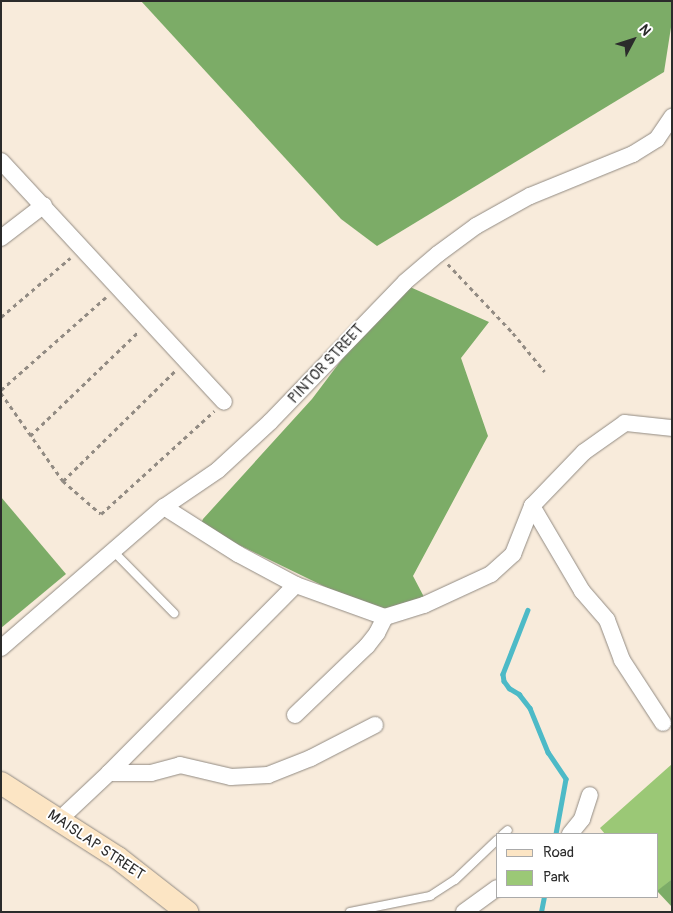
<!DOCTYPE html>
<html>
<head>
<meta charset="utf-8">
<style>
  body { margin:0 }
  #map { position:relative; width:673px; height:913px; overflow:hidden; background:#f8ebdb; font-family:Pangolin,sans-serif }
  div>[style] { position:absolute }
  .green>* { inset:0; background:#9bc876 }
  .forest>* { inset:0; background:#7cac67 }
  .stream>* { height:4.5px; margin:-2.25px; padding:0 2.25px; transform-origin:2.25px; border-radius:2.25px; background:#4dbac7 }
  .path>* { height:2.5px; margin-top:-1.25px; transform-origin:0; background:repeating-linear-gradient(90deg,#928b83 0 4px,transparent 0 8px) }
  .roads { filter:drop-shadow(0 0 1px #928b83) drop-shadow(0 0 1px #928b83) }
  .service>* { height:8px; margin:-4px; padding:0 4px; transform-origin:4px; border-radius:4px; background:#fff }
  .minor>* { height:16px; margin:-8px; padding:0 8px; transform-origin:8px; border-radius:8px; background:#fff }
  .secondary>* { height:22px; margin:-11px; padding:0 11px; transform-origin:11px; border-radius:11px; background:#fce5c4 }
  span { translate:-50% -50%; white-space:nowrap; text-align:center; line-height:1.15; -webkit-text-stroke:4px #fff; paint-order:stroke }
  .street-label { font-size:15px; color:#2b2b2b }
  .frame { position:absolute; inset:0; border:2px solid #2b2b2b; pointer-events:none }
  .legend { position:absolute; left:496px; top:833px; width:162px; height:65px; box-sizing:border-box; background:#fff; border:1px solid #aaa; margin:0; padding:6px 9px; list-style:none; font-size:15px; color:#2b2b2b }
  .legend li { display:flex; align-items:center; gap:10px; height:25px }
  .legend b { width:25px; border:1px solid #aaa }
  .north { position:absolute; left:608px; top:15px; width:50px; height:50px; -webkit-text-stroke:4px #fff; paint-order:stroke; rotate:50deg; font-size:14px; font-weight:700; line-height:20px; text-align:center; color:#2b2b2b }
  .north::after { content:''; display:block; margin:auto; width:18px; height:22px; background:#2b2b2b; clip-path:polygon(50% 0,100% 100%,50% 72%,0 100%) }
</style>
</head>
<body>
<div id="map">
  <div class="green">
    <div style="clip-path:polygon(672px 764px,672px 879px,657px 892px,657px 834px,605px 834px,600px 828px)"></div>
  </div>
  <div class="forest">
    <div style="clip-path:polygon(141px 1px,672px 1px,672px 21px,664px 72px,377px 246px,341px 219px)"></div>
    <div style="clip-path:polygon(410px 287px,489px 322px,461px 358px,488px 436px,413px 576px,424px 597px,383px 615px,200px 526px,203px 519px,312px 399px,361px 334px)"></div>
    <div style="clip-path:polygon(1px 497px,66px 574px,1px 628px)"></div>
    <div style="clip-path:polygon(672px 879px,672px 907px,657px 891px)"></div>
  </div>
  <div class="stream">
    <div style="left:528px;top:610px;width:69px;rotate:111.3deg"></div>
    <div style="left:503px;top:674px;width:7px;rotate:82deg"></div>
    <div style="left:504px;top:681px;width:9px;rotate:54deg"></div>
    <div style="left:509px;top:688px;width:12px;rotate:31deg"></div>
    <div style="left:519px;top:694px;width:18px;rotate:52deg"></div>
    <div style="left:530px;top:708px;width:48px;rotate:67.8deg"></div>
    <div style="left:548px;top:752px;width:32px;rotate:56deg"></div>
    <div style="left:566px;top:779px;width:56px;rotate:100.3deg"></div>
    <div style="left:541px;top:912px;width:15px;rotate:-79deg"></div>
  </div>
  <div class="path">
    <div style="left:448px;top:264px;width:95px;rotate:46.7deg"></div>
    <div style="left:513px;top:333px;width:50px;rotate:50.6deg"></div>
    <div style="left:1px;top:317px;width:91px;rotate:-40.5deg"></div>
    <div style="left:1px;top:390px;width:140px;rotate:-41.5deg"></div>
    <div style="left:1px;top:393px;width:108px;rotate:54.8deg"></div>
    <div style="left:63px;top:481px;width:50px;rotate:41deg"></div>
    <div style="left:101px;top:514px;width:153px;rotate:-42.3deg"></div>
    <div style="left:30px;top:436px;width:150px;rotate:-43.9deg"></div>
    <div style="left:63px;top:481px;width:158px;rotate:-44.5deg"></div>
  </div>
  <div class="roads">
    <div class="service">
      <div style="left:114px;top:552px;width:86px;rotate:45.5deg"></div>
      <div style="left:503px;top:834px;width:6px;rotate:-39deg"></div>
      <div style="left:350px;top:912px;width:82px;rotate:-11.3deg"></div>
      <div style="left:430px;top:896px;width:30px;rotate:-33deg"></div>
      <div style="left:455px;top:880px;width:58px;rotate:-43.6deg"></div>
    </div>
    <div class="minor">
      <div style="left:1px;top:161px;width:328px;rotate:47.2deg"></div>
      <div style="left:1px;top:238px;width:54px;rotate:-37.5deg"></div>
      <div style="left:532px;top:506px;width:99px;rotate:59.5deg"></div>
      <div style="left:582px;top:591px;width:38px;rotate:49deg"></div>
      <div style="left:607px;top:620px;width:43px;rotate:69.4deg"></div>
      <div style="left:622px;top:660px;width:75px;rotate:56.9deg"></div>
      <div style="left:164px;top:507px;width:88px;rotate:32.4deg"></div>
      <div style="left:238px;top:554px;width:66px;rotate:28.1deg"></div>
      <div style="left:296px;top:585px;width:95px;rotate:19.8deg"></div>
      <div style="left:385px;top:617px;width:41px;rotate:-17.1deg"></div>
      <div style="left:424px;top:605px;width:74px;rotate:-24.8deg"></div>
      <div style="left:491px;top:574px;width:30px;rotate:-42deg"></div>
      <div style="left:513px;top:554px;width:52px;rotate:-68.4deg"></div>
      <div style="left:532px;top:506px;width:75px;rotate:-46.1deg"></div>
      <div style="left:584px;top:452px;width:50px;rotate:-35.3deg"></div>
      <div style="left:625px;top:423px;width:47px;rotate:6.1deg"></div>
      <div style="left:1px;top:648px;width:216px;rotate:-40.9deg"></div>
      <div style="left:164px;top:507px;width:65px;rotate:-34.4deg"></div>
      <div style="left:218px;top:470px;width:71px;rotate:-42.7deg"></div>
      <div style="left:270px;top:422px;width:194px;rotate:-46deg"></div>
      <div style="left:405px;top:282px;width:43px;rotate:-40.3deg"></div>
      <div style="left:438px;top:254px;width:47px;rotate:-36.4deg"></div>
      <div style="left:476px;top:226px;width:62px;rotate:-29.1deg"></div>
      <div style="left:530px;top:196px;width:111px;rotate:-22.2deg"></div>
      <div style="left:633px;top:154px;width:28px;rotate:-32deg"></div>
      <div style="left:657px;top:139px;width:27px;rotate:-56deg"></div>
      <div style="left:295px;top:715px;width:100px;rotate:-43.8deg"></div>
      <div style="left:367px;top:646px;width:16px;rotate:-52deg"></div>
      <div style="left:377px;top:633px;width:18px;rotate:-63deg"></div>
      <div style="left:109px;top:773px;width:265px;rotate:-45.2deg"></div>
      <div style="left:59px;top:820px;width:69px;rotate:-43.2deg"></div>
      <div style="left:109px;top:773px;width:42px"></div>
      <div style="left:151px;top:773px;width:30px;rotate:-15deg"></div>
      <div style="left:180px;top:765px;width:52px;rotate:13.2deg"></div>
      <div style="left:231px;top:777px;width:37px;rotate:-3deg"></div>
      <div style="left:268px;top:775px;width:46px;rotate:-21.6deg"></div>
      <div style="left:311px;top:758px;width:72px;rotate:-27.3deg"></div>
      <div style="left:570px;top:834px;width:19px;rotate:-51deg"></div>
      <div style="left:582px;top:819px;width:25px;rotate:-72deg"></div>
      <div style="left:464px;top:912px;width:41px;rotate:-36deg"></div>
    </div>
    <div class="secondary">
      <div style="left:1px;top:783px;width:139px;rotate:32.7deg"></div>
      <div style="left:118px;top:858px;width:88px;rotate:38deg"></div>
    </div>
  </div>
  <div class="street-label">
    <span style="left:326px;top:364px;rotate:-47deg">PINTOR STREET</span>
    <span style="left:96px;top:845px;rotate:34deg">MAISLAP STREET</span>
  </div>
  <div class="frame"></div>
  <ul class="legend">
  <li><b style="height:6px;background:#fce5c4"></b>Road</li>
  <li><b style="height:14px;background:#9bc876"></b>Park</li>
  </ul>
  <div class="north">N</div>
</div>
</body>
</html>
